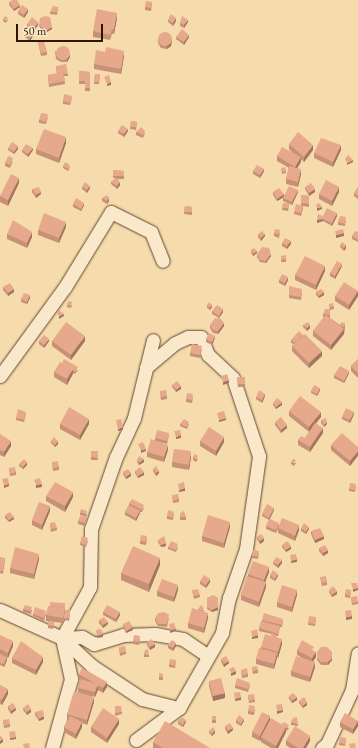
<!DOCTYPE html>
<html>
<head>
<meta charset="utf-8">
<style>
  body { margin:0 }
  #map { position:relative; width:358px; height:748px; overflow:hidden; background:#f6dcad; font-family:"EB Garamond",serif }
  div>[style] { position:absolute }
  .roads { filter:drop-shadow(0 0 1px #614632) drop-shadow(0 0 1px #614632) }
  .minor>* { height:13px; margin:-6.5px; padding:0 6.5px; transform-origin:6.5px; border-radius:6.5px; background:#f9e8ca }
  .wall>* { inset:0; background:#c79178 }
  .shaded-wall>* { inset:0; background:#a27661 }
  .building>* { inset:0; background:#e7a98b }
  .round { border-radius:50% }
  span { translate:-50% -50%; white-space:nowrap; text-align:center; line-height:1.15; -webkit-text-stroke:3px #f9e8ca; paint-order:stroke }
  .scale { position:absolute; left:16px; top:24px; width:87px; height:18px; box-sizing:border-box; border:2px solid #2f1409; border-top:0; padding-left:5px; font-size:12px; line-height:14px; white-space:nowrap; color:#2f1409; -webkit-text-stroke:3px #f9e8ca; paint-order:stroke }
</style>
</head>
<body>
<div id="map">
  <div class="roads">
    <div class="minor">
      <div style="left:0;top:376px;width:110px;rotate:-53.9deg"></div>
      <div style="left:65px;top:287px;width:88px;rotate:-58.5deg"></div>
      <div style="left:111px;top:212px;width:45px;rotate:26.6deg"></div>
      <div style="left:151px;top:232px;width:31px;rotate:68deg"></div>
      <div style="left:0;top:610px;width:68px;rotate:24.3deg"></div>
      <div style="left:62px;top:638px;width:41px;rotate:43deg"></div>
      <div style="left:92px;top:666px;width:60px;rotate:33.4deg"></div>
      <div style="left:142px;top:699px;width:38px;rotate:14deg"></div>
      <div style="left:62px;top:638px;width:20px;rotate:-3deg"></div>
      <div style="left:82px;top:637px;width:14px;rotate:30deg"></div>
      <div style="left:94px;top:644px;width:30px;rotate:-17deg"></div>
      <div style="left:123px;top:635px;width:32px;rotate:-2deg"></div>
      <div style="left:155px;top:634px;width:28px;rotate:10deg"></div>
      <div style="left:183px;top:639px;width:30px;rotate:34deg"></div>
      <div style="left:136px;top:740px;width:54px;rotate:-36.7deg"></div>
      <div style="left:179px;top:708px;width:86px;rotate:-60.2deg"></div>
      <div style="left:222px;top:633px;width:36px;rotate:-79deg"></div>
      <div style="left:229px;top:598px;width:52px;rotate:-70.9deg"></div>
      <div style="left:246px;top:549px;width:94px;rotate:-82deg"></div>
      <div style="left:259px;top:456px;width:82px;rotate:-108.4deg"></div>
      <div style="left:233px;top:378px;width:34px;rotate:-137deg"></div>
      <div style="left:208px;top:355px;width:19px;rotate:-111deg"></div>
      <div style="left:201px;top:337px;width:13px;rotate:180deg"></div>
      <div style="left:188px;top:337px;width:14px;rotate:155deg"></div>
      <div style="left:175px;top:343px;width:38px;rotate:140deg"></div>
      <div style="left:52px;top:748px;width:72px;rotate:-74.6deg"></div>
      <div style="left:71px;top:679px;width:42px;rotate:-102.4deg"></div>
      <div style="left:62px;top:638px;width:58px;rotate:-61.2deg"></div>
      <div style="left:90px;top:587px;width:58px;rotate:-89deg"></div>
      <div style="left:91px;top:529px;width:76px;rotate:-70.9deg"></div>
      <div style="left:116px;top:457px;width:43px;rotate:-65.2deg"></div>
      <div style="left:134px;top:418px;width:80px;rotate:-76.3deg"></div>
      <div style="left:322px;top:748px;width:6px;rotate:-39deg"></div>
      <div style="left:327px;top:744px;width:60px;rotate:-65.2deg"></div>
      <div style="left:352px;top:690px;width:37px;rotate:-81deg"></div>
    </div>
  </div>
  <div class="wall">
    <div style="clip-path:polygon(9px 2px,20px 7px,14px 11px,9px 5px)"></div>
    <div style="clip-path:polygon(152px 4px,151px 11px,145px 10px,145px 7px)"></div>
    <div style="clip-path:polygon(58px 7px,57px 15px,50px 14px,50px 12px)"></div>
    <div style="clip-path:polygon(18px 11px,28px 12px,24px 18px,18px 14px)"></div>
    <div style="clip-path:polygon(117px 18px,114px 34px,112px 34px,110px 40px,93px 37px,93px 31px)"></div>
    <div style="clip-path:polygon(3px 19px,8px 20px,6px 23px,3px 21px)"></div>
    <div style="clip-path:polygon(168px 20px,176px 21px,173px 26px,168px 22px)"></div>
    <div style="clip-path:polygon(188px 22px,184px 28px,180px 26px,180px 23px)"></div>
    <div style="clip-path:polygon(27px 24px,38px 25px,34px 31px,27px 27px)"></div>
    <div style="clip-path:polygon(39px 24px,52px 29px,47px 32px,42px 31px,39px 26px)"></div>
    <div style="clip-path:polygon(25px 34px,33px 36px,30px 41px,25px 37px)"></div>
    <div style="clip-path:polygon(176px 37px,189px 37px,184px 45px,176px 39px)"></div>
    <div style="clip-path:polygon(158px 40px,172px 41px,171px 46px,167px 49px,161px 48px,158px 43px)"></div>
    <div style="clip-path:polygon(38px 42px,47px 52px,47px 55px,41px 56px)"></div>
    <div style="clip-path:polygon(55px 51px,70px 57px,67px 62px,61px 62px,56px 59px)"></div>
    <div style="clip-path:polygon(124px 56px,121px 74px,94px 69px,94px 64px)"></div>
    <div style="clip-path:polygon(56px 66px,68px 74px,68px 76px,64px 76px,65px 84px,49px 87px,48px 75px,57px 74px)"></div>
    <div style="clip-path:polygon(79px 71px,90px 72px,90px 91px,85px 91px,85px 84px,79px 84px)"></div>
    <div style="clip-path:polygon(95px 74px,100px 74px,99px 84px,94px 84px)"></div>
    <div style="clip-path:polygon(72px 98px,70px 105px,63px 104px,63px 101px)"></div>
    <div style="clip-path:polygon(48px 117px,46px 124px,39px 123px,39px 120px)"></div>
    <div style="clip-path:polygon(131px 121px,137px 122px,136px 130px,130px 129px)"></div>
    <div style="clip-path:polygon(118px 131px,128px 131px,124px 137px,118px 133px)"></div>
    <div style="clip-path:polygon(136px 132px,145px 133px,143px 138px,136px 135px)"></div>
    <div style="clip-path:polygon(66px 143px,59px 163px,36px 154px,36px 149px)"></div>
    <div style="clip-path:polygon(289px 144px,313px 150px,304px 162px,301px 159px,301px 162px,297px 168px,301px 174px,298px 187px,286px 184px,286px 179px,289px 168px,277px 161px,277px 156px,292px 152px,289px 149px)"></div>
    <div style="clip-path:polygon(8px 148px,18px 149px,14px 154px,8px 150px)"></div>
    <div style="clip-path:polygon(22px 150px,33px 150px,28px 157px,22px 152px)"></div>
    <div style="clip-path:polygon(341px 150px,333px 167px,314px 158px,314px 153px)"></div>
    <div style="clip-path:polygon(13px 161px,10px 168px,5px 166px,5px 163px)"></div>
    <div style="clip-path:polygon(63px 166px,70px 167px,68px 171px,63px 168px)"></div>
    <div style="clip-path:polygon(281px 168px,286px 171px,286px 173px,282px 174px)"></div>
    <div style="clip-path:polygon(113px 170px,124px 171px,124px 179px,118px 179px,120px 185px,117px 189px,111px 184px,111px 182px,116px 178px,113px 178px)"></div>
    <div style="clip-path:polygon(253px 171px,264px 171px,260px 178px,253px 174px)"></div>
    <div style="clip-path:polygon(19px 183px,8px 206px,0 202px,0 196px)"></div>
    <div style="clip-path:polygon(82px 187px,90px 188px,87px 193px,82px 189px)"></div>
    <div style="clip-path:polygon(305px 187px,315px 192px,309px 196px,305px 189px)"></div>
    <div style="clip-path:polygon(358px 187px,358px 199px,354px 196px,354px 193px)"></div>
    <div style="clip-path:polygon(32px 189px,41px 194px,36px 198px,32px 192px)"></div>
    <div style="clip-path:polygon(273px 192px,284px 197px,277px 201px,273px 195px)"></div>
    <div style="clip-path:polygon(298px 192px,292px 205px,283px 201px,283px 198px)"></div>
    <div style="clip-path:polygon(339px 192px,332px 206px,319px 199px,319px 194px)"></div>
    <div style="clip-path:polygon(301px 195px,309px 196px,309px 207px,303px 206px,303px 209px,301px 216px,294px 214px,294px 212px,301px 206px)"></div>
    <div style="clip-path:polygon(102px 198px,109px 201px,107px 204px,102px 201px)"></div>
    <div style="clip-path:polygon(283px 203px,289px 204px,288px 211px,282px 210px)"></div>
    <div style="clip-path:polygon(73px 204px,84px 205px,81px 211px,73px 207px)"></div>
    <div style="clip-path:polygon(185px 206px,192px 207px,192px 215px,184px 214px)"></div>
    <div style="clip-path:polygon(323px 216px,337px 216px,332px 226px,323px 221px,317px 223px)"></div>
    <div style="clip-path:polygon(346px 220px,345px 226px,338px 225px,338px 222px)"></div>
    <div style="clip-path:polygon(66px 227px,59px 243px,38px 235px,38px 230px)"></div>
    <div style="clip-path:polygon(358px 232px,358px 242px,352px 239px,352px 236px)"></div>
    <div style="clip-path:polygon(274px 233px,280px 233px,279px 238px,274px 236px)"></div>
    <div style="clip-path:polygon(7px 234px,32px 237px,27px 248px,7px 239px)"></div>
    <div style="clip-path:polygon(258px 234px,265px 236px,261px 241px,258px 237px)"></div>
    <div style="clip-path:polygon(282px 243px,291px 244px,287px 249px,282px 246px)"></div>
    <div style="clip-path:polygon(340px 245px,346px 248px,344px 251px,340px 247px)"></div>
    <div style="clip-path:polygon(251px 250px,257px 253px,253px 256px,251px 253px)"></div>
    <div style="clip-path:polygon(257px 254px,271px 256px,266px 263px,260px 262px,257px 257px)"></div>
    <div style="clip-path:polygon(281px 256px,286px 259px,286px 262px,281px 262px)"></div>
    <div style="clip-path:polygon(342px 266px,335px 279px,330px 276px,330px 273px)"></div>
    <div style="clip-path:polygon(325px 271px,316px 290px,295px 280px,295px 275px)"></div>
    <div style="clip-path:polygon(279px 280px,288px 280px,285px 286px,279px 283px)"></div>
    <div style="clip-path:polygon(289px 286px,302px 292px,301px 300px,289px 298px)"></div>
    <div style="clip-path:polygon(3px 287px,14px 292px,8px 296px,3px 290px)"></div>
    <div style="clip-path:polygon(358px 291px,358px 296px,349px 310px,335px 301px,335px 296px)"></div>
    <div style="clip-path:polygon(316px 292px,324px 295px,319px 298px,316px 295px)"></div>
    <div style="clip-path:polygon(30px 298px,27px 304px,21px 302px,21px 299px)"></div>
    <div style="clip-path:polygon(329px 304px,334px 307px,334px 309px,330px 310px)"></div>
    <div style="clip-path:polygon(67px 305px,72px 305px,71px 308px,67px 307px)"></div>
    <div style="clip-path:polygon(207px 305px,212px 307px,210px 310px,207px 308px)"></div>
    <div style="clip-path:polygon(330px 309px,330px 318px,340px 325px,345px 325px,344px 334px,331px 350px,313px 336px,313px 331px,324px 317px,323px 317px,323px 314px)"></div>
    <div style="clip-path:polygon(212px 311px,223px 312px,219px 318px,224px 326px,218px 334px,213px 333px,210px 328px,210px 325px,219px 318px,212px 314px)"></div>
    <div style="clip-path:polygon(303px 325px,310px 328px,307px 331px,303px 327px)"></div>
    <div style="clip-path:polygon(303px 335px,322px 356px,309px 368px,292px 351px,292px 346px,294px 344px,291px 343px,291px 340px)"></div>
    <div style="clip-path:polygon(215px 338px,212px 345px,206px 342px,206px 339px)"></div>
    <div style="clip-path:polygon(39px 341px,49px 341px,44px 348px,39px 344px)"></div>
    <div style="clip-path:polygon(52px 341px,85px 341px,71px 360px,52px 346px)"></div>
    <div style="clip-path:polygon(202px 349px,200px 358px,190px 356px,190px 353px)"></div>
    <div style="clip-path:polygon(358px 359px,358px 378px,351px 371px,351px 366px)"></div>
    <div style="clip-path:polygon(78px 370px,75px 374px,73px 373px,67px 385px,54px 377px,54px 372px)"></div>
    <div style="clip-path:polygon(349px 373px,344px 383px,334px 378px,334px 375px)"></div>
    <div style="clip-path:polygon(237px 377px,245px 377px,245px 387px,238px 387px)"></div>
    <div style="clip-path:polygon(172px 385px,181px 389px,176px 392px,172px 387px)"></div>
    <div style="clip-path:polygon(320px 390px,317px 396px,311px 393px,311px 391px)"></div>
    <div style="clip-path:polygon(160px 391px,167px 396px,167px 399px,161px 400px)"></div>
    <div style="clip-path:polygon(265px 396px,262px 403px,256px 399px,256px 397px)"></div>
    <div style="clip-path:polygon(193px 397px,192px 403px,186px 402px,186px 399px)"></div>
    <div style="clip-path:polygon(273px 403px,282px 405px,276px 409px,273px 405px)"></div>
    <div style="clip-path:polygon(289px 411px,321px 417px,316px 423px,323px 433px,310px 452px,298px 445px,298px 440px,305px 438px,309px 432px,289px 416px)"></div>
    <div style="clip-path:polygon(26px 414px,24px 422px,16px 420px,16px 418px)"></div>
    <div style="clip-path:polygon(354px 414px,350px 423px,342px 419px,342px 417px)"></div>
    <div style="clip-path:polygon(321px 420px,327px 424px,324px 427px,321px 423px)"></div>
    <div style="clip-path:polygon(275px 422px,287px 428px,281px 433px,275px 425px)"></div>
    <div style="clip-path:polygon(60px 424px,89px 424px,80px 440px,60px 429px)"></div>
    <div style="clip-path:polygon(180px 424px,189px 424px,187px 429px,180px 426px)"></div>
    <div style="clip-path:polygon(0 434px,11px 446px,4px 457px,0 455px)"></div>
    <div style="clip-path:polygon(169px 435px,167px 444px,155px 441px,155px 438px)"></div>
    <div style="clip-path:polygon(51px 441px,58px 444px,55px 447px,51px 443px)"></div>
    <div style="clip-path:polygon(200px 441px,224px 442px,216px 456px,200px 446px)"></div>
    <div style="clip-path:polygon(331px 445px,358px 447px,350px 466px,331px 450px)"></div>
    <div style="clip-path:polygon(168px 450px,164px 462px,147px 457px,147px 452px)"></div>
    <div style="clip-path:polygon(91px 451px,98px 451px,98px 460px,91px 460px)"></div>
    <div style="clip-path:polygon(191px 457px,189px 470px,172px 467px,172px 462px)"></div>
    <div style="clip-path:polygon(193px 457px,198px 459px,196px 462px,193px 460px)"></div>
    <div style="clip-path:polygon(137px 460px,144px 462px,139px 465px,137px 462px)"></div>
    <div style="clip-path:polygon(52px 462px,59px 467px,59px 470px,53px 471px)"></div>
    <div style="clip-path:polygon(291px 462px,296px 463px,294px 466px,291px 464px)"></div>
    <div style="clip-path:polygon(19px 464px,27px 465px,23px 469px,19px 466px)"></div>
    <div style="clip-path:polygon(9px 468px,16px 472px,16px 475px,10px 476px)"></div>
    <div style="clip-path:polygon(153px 469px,159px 473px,156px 476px,153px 471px)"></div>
    <div style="clip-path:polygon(135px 471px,144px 475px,138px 478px,135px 473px)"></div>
    <div style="clip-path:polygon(123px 472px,131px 476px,126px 479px,123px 474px)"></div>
    <div style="clip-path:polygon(356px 486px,355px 492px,349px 491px,349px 489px)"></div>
    <div style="clip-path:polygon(172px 495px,179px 499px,179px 502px,173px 503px)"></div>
    <div style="clip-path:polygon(46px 496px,73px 497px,65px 512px,46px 501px)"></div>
    <div style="clip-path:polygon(129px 503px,144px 508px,142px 512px,140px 512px,140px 513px,136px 521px,125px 515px,125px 512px,129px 505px)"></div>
    <div style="clip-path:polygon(274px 510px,270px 519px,279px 525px,299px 530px,295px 541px,278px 533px,278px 529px,276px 533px,266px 529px,266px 526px,269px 520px,262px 516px,262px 514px)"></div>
    <div style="clip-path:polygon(50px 511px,42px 530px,32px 525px,32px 520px)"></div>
    <div style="clip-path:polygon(80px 512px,87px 514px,86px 517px,80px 515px)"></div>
    <div style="clip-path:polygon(180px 513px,186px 517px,186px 520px,180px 520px)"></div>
    <div style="clip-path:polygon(174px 514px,173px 520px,167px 519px,167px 516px)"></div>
    <div style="clip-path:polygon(5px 515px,14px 519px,9px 522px,5px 518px)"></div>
    <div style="clip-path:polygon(87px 520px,85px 526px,78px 524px,78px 521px)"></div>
    <div style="clip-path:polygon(50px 523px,57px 528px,57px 530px,51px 532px)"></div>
    <div style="clip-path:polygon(230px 527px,224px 548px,202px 541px,202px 536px)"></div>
    <div style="clip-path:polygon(301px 528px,309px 529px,306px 534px,301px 531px)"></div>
    <div style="clip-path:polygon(311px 531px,324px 539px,315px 543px,311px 534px)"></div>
    <div style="clip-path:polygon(257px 537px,264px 541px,260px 544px,257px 539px)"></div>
    <div style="clip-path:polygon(147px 539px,146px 545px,140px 544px,140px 541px)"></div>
    <div style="clip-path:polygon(158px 540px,166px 546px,161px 547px,158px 542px)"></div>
    <div style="clip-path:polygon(88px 541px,86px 547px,80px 545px,80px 543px)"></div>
    <div style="clip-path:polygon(282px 545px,291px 549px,286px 552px,282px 547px)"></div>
    <div style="clip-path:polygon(168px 547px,178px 547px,176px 552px,168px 549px)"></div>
    <div style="clip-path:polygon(319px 548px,328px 553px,323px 556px,319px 551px)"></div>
    <div style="clip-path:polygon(259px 553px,258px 559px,252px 558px,252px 556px)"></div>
    <div style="clip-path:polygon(0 557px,5px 561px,3px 574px,0 573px)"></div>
    <div style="clip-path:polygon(39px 559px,34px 579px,10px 573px,10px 568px)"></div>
    <div style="clip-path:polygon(273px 562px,282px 563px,278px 568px,273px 564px)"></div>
    <div style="clip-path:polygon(160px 565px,149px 592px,121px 580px,121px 573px)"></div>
    <div style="clip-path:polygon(269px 572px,265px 582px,266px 587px,259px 607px,241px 600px,241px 595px,248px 576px,248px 574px)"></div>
    <div style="clip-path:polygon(270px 575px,278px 576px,275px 581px,270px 578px)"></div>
    <div style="clip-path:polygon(320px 577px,327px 582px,327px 585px,322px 586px)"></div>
    <div style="clip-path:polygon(200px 581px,210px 582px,206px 588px,200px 584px)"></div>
    <div style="clip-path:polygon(178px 590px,174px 602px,157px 596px,157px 591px)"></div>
    <div style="clip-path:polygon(192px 590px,200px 595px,200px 597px,194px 599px)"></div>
    <div style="clip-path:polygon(329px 590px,337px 594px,332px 597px,329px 592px)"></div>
    <div style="clip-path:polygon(351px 592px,350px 598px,345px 597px,345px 594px)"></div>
    <div style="clip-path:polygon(297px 595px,292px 612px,277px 607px,277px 602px)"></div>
    <div style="clip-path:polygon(351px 597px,358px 601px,358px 604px,352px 605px)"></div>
    <div style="clip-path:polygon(207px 598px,218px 598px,218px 610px,212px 612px,207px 609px)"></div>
    <div style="clip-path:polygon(65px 603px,65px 613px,63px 623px,46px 621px,46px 615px,50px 606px)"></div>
    <div style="clip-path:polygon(23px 609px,32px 610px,31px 614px,23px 612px)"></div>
    <div style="clip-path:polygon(198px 609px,204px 610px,203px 612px,208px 618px,204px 633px,188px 628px,188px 623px,198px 610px)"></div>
    <div style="clip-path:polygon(103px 612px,120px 615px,116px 622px,103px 615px)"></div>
    <div style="clip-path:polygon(70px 613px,69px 621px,65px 620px,65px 618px)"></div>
    <div style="clip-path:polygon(33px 614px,46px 614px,44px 621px,33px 616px)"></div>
    <div style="clip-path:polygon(155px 618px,169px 618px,167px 627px,158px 626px,155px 621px)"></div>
    <div style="clip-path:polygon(316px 619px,315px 626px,308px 625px,308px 623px)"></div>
    <div style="clip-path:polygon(99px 620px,108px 624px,103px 628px,99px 623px)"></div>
    <div style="clip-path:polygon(262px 620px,283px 621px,282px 627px,280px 627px,278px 636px,276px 636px,276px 637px,282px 644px,278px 658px,277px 657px,274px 669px,256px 664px,256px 659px,261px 648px,261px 647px,271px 636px,272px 634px,259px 631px,259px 628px,262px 621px)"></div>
    <div style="clip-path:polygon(54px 622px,53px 629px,48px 628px,48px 625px)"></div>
    <div style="clip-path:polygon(123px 624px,133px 630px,126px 633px,123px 627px)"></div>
    <div style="clip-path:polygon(0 635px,13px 646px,8px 658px,7px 658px,7px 660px,4px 667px,0 665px)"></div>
    <div style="clip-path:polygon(140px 639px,139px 645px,133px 644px,133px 641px)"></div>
    <div style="clip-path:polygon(147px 642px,155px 647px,150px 650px,147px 645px)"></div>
    <div style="clip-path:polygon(168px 645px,176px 646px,173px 651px,168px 648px)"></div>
    <div style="clip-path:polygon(119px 647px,126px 652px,126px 654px,120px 656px)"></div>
    <div style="clip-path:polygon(297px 650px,314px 651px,316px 657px,313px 662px,315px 667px,310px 682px,291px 676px,291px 671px,304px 659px,297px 655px)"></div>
    <div style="clip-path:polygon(317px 652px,332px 652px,332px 660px,328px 665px,321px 665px,317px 660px)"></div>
    <div style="clip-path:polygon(144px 654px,149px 655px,149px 657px,144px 657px)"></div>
    <div style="clip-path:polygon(12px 658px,43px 662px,36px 675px,12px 663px)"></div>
    <div style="clip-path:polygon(221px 659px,229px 663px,224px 667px,221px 662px)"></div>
    <div style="clip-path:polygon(176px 662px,175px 668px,169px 667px,169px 664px)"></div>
    <div style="clip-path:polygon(252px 667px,258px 670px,258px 673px,253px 674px)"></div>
    <div style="clip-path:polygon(241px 670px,248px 674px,248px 677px,242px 678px)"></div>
    <div style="clip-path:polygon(79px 674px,107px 687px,103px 693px,98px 690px,95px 697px,92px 696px,94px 702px,87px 725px,82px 723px,82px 727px,76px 739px,64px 732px,64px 727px,68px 719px,67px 719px,67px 714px,78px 692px,78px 688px,80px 680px,79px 679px)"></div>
    <div style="clip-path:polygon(163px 676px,163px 680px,159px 680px,159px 677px)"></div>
    <div style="clip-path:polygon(209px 681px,225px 698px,213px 701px,209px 686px)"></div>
    <div style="clip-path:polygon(0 685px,8px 694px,2px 705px,0 704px)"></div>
    <div style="clip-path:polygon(235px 685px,250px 685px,248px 692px,235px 688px)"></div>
    <div style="clip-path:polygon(248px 695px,255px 700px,255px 702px,249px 703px)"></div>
    <div style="clip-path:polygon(289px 696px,297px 700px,292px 703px,289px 699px)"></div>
    <div style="clip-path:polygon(299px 701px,307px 705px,303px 708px,299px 703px)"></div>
    <div style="clip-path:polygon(8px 706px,16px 710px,11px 714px,8px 709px)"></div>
    <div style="clip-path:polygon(115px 706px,122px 712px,122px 714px,115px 716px)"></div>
    <div style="clip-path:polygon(23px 708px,31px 712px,27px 715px,23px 710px)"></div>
    <div style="clip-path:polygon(255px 709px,254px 715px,248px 714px,248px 711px)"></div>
    <div style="clip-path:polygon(35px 712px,44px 719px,39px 721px,35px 715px)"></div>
    <div style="clip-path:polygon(212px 716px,216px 716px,216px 723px,212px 723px)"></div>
    <div style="clip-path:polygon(3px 720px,10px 724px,10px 727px,4px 728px)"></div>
    <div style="clip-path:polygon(236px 720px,244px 721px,241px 726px,236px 723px)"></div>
    <div style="clip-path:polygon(178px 721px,186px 722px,183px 727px,178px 724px)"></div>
    <div style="clip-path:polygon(270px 721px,289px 728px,287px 731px,286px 730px,286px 732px,278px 748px,271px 748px,261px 742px,261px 740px,260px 741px,252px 737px,252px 732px)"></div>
    <div style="clip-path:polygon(358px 721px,358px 726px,353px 734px,340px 727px,340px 722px)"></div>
    <div style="clip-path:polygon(291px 722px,298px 724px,298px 726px,291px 725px)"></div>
    <div style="clip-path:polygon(119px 724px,107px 743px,91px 732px,91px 727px)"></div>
    <div style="clip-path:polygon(225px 726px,233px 730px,228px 734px,225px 729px)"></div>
    <div style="clip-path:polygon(209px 731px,215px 733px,212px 736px,209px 733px)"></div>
    <div style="clip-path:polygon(286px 740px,310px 741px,306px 748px,290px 748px,286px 745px)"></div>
    <div style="clip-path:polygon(346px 740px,345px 746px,339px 745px,339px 743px)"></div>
    <div style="clip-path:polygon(153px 742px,210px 748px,153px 748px)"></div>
  </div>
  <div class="shaded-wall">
    <div style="clip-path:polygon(20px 5px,20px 7px,14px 11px,14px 9px)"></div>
    <div style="clip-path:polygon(28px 9px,28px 12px,24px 18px,24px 15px)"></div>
    <div style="clip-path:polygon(117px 13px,117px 18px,114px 34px,114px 29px)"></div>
    <div style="clip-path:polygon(176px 18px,176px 21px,173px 26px,173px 23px)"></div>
    <div style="clip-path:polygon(188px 20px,188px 22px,184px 28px,184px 25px)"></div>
    <div style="clip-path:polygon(38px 22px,38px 25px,34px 31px,34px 29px)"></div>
    <div style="clip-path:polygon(52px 27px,52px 29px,47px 32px,47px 30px)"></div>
    <div style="clip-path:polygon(33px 33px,33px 36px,30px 41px,30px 38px)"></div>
    <div style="clip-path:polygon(189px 35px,189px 37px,184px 45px,184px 42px)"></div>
    <div style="clip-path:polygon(172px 38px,171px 46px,167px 49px,167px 46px)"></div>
    <div style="clip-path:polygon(124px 51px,124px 56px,121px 74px,121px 69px)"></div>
    <div style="clip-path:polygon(70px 54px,70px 57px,67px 62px,67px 59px)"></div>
    <div style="clip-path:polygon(111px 82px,111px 85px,107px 86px,107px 84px)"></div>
    <div style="clip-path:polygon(128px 129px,128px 131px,124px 137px,124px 134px)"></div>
    <div style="clip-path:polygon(66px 137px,66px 143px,59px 163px,59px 158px)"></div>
    <div style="clip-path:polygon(313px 145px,313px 150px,304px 162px,304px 157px)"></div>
    <div style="clip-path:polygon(341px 145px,341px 150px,333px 167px,333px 162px)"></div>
    <div style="clip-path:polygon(18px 146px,18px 149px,14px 154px,14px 152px)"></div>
    <div style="clip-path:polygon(33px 148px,33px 150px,28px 157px,28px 154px)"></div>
    <div style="clip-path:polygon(301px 157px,301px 162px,295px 172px,295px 167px)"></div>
    <div style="clip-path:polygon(353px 160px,353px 162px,347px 165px,347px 163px)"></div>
    <div style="clip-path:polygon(264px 169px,264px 171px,260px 178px,260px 175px)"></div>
    <div style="clip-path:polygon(301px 169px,301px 174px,298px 187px,298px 182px)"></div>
    <div style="clip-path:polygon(19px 178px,19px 183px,8px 206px,8px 200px)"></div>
    <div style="clip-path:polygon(120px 182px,120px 185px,117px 189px,117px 186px)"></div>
    <div style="clip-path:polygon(90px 186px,90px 188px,87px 193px,87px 190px)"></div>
    <div style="clip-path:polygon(339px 187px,339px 192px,332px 206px,332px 201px)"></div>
    <div style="clip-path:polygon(315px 189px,315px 192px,309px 196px,309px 193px)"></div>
    <div style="clip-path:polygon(298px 190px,298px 192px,292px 205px,292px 202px)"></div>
    <div style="clip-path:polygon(41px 192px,41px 194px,36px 198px,36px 195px)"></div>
    <div style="clip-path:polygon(284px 194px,284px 197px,277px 201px,277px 199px)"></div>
    <div style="clip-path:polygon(109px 198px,109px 201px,107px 204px,107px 201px)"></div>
    <div style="clip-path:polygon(84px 203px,84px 205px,81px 211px,81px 209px)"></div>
    <div style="clip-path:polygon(322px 207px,322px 209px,317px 211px,317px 208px)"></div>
    <div style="clip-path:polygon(337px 213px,337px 216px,332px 226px,332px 223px)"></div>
    <div style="clip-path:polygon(323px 219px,323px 221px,317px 223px,317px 220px)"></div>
    <div style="clip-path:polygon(66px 222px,66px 227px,59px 243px,59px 238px)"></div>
    <div style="clip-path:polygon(32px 232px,32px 237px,27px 248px,27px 243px)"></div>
    <div style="clip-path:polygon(344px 233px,344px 236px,336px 238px,336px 235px)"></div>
    <div style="clip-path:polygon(265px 234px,265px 236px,261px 241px,261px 238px)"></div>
    <div style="clip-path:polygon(291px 241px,291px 244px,287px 249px,287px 246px)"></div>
    <div style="clip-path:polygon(346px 245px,346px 248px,344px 251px,344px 248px)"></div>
    <div style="clip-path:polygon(257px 251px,257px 253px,253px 256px,253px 254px)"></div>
    <div style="clip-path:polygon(271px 254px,271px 256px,266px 263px,266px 261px)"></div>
    <div style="clip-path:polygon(342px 264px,342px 266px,335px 279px,335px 276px)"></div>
    <div style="clip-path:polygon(325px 266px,325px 271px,316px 290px,316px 285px)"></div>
    <div style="clip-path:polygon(288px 277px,288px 280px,285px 286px,285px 283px)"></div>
    <div style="clip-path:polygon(14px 289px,14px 292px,8px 296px,8px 293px)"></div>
    <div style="clip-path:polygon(358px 291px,358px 296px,349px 310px,349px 305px)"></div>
    <div style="clip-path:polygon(324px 292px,324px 295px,319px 298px,319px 296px)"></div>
    <div style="clip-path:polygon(30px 295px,30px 298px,27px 304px,27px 302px)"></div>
    <div style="clip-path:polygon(212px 305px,212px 307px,210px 310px,210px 308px)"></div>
    <div style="clip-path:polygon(223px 309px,223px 312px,219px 318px,219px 316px)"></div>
    <div style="clip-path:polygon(64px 314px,64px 316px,59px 319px,59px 316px)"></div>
    <div style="clip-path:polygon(224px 323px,224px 326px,218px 334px,218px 331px)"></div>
    <div style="clip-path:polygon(345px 323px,344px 334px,331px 350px,331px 345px,344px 329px)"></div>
    <div style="clip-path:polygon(310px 325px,310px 328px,307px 331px,307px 328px)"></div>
    <div style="clip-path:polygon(85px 336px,85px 341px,71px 360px,71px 355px)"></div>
    <div style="clip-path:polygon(215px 336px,215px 338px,212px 345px,212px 342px)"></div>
    <div style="clip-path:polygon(49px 339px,49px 341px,44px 348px,44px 345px)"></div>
    <div style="clip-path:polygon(322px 351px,322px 356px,309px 368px,309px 363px)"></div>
    <div style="clip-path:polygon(73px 369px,73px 374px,67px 385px,67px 379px)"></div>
    <div style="clip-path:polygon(349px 371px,349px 373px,344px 383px,344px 381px)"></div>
    <div style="clip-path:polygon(229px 380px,229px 383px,223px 385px,223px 382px)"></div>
    <div style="clip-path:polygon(181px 386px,181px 389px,176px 392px,176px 390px)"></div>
    <div style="clip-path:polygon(320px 388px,320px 390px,317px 396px,317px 394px)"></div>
    <div style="clip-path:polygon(265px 394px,265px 396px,262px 403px,262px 400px)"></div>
    <div style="clip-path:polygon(282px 402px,282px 405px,276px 409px,276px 407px)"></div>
    <div style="clip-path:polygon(321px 412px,321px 417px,309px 432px,309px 427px)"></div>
    <div style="clip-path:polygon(354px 412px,354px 414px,350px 423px,350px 420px)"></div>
    <div style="clip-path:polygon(226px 418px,226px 420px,219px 422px,219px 420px)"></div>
    <div style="clip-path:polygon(89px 419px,89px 424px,80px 440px,80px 435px)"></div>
    <div style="clip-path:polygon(327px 422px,327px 424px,324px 427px,324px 425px)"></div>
    <div style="clip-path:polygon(287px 425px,287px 428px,281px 433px,281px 430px)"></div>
    <div style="clip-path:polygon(123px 427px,123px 430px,118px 431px,118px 429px)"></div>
    <div style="clip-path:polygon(323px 428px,323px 433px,310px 452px,310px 447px)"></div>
    <div style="clip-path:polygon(181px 435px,181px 438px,176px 439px,176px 437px)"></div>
    <div style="clip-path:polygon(224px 437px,224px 442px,216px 456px,216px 451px)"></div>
    <div style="clip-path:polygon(11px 441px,11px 446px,4px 457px,4px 452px)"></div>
    <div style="clip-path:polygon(58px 441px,58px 444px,55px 447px,55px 445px)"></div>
    <div style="clip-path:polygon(168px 445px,168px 450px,164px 462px,164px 457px)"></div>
    <div style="clip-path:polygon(146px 449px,146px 451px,141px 453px,141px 450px)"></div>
    <div style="clip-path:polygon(191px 451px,191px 457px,189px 470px,189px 465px)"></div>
    <div style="clip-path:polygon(358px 451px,358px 456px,350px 466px,350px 461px)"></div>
    <div style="clip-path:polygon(144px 459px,144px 462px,139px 465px,139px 463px)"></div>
    <div style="clip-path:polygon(27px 462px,27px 465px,23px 469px,23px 467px)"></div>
    <div style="clip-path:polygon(159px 471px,159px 473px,156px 476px,156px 473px)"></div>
    <div style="clip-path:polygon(144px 472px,144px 475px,138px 478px,138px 476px)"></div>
    <div style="clip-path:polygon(131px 473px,131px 476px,126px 479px,126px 477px)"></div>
    <div style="clip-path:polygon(9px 484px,9px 486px,4px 488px,4px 485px)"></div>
    <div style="clip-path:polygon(42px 484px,42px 487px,36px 488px,36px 485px)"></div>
    <div style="clip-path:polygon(185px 488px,185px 491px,179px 492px,179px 490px)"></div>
    <div style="clip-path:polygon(73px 492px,73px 497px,65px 512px,65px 506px)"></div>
    <div style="clip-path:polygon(50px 506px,50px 511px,42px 530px,42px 525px)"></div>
    <div style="clip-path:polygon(274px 508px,274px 510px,269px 520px,269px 518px)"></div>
    <div style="clip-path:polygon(140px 511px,140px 513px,136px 521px,136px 518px)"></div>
    <div style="clip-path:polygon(14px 517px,14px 519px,9px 522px,9px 520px)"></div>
    <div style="clip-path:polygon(230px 522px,230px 527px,224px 548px,224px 543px)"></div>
    <div style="clip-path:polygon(299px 525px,299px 530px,295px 541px,295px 536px)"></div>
    <div style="clip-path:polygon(309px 527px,309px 529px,306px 534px,306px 532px)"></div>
    <div style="clip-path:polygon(324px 536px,324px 539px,315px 543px,315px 540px)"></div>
    <div style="clip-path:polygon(264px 538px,264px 541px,260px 544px,260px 541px)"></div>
    <div style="clip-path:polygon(166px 543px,166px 546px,161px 547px,161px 545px)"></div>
    <div style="clip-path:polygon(291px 546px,291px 549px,286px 552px,286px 550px)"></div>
    <div style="clip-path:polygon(328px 550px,328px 553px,323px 556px,323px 553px)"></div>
    <div style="clip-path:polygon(39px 554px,39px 559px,34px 579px,34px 574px)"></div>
    <div style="clip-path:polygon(160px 558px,160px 565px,149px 592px,149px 584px)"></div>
    <div style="clip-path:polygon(297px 559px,297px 562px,291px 563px,291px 561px)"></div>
    <div style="clip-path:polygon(282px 560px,282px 563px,278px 568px,278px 565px)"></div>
    <div style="clip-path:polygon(269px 567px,269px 572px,264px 585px,264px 580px)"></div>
    <div style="clip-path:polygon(278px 574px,278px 576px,275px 581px,275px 579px)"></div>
    <div style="clip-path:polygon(210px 579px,210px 582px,206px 588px,206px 585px)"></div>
    <div style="clip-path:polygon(266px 582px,266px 587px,259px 607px,259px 602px)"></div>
    <div style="clip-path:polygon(178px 585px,178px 590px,174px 602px,174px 597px)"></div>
    <div style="clip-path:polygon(358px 588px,358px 590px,353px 592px,353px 589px)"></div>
    <div style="clip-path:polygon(297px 590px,297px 595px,292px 612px,292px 607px)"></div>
    <div style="clip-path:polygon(337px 591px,337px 594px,332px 597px,332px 595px)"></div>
    <div style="clip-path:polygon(218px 607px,218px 610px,212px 612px,212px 610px)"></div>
    <div style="clip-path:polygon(120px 612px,120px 615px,116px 622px,116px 619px)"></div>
    <div style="clip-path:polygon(208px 613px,208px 618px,204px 633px,204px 628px)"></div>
    <div style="clip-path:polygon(352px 616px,352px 619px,346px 620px,346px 617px)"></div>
    <div style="clip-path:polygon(108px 622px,108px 624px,103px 628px,103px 625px)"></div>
    <div style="clip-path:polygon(133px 627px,133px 630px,126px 633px,126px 631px)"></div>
    <div style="clip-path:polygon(176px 629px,176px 631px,170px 633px,170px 630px)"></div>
    <div style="clip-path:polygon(103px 634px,103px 637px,97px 638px,97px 636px)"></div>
    <div style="clip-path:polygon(258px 635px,258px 638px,252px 639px,252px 637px)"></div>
    <div style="clip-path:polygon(282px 639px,282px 644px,278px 658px,278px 652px)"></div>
    <div style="clip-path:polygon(13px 641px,13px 646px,8px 658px,8px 653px)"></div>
    <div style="clip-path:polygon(176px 643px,176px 646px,173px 651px,173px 648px)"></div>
    <div style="clip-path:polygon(155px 644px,155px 647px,150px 650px,150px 647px)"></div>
    <div style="clip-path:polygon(316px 652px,316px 657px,312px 663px,312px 658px)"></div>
    <div style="clip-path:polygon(277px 653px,277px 658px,274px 669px,274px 664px)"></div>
    <div style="clip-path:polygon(7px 657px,7px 660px,4px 667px,4px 664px)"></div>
    <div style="clip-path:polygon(43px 657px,43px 662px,36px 675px,36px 670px)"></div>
    <div style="clip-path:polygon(332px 658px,332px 660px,328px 665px,328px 662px)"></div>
    <div style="clip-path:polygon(229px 661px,229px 663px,224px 667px,224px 664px)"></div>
    <div style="clip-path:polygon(315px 662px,315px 667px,310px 682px,310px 677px)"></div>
    <div style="clip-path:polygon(236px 671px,236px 674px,231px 676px,231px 673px)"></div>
    <div style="clip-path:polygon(107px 682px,107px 687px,103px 693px,103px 688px)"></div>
    <div style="clip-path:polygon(98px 685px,98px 690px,95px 697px,95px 692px)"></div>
    <div style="clip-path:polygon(8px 689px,8px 694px,2px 705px,2px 700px)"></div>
    <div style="clip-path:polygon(225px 693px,225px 698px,213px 701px,213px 696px)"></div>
    <div style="clip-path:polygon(94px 697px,94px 702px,87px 725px,87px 720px)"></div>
    <div style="clip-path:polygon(241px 697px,241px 700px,235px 701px,235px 699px)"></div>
    <div style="clip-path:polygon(297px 697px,297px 700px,292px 703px,292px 701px)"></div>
    <div style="clip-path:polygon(307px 702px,307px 705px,303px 708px,303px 706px)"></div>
    <div style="clip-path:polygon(16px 708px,16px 710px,11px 714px,11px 711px)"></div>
    <div style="clip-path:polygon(31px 709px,31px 712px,27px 715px,27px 712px)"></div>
    <div style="clip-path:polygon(283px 710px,283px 712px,277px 714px,277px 711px)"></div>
    <div style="clip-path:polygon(44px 716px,44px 719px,39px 721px,39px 719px)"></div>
    <div style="clip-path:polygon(270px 716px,270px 721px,261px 737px,260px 741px,260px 736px)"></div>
    <div style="clip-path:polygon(119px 719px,119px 724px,107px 743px,107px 738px)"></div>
    <div style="clip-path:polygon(244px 719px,244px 721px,241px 726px,241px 724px)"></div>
    <div style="clip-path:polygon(186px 720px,186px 722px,183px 727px,183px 725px)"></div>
    <div style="clip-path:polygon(358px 721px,358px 726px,353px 734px,353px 729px)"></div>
    <div style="clip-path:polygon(82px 722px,82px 727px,76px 739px,76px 734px)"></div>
    <div style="clip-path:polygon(286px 727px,286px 732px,278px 748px,276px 748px,276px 746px)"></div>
    <div style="clip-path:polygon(233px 728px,233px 730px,228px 734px,228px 731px)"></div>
    <div style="clip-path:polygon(215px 730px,215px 733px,212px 736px,212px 734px)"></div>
    <div style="clip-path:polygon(310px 736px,310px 741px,306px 748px,303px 748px)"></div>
    <div style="clip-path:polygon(16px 737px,16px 739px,10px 740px,10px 738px)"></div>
    <div style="clip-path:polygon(3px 739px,3px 742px,0 744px,0 741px)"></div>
  </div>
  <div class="building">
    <div style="clip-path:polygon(13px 0,17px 0,20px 5px,14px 9px,9px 2px)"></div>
    <div style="clip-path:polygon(146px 1px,152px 2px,151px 8px,145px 7px)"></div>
    <div style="clip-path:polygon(22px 5px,28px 9px,24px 15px,18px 11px)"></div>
    <div style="clip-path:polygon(53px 6px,58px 7px,57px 12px,50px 12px)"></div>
    <div style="clip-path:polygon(97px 9px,117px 13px,114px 29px,112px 29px,110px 35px,93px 31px)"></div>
    <div style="clip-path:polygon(171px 14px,176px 18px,173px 23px,168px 20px)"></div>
    <div style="clip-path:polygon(5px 16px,8px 18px,6px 21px,3px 19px)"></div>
    <div style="clip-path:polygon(45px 16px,50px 17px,52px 27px,47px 30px,42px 28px,39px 24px,40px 18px)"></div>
    <div style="clip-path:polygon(182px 16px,188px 20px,184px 25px,180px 23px)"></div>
    <div style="clip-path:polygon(32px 17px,38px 22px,34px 29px,27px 24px)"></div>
    <div style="clip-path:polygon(28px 29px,33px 33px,30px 38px,25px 34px)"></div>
    <div style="clip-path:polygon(182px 29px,189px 35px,184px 42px,176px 37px)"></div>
    <div class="round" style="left:158px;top:32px;width:14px;height:14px"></div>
    <div style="clip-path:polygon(44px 41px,47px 52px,41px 53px,38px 42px)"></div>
    <div class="round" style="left:56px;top:46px;width:14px;height:14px"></div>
    <div style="clip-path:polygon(106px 47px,124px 51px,121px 69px,94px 64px,96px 50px,105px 52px)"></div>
    <div style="clip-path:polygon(66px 64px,68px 74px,57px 73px,56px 66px)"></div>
    <div style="clip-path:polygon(79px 71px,90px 72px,90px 88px,85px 88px,85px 81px,79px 81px)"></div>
    <div style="clip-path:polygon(63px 72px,65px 81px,49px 84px,48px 75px)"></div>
    <div style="clip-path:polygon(95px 74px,100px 74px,99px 82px,94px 82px)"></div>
    <div style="clip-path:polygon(109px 75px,111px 82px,107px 84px,104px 77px)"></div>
    <div style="clip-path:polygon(64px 94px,72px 96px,70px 103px,63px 101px)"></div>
    <div style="clip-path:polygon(41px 113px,48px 114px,46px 122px,39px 120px)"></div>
    <div style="clip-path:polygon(131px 121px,137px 122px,136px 127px,130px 127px)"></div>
    <div style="clip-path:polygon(122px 125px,128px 129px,124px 134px,118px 131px)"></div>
    <div style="clip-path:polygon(141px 127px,145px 131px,143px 135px,136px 132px)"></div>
    <div style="clip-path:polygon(44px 129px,66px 137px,59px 158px,36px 149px)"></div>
    <div style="clip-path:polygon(298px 132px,313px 145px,304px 157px,289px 144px)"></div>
    <div style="clip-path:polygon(321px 138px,341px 145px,333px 162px,314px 153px)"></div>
    <div style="clip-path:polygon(12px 142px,18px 146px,14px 152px,8px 148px)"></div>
    <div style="clip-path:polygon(26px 144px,33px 148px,28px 154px,22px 150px)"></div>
    <div style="clip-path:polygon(282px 147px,301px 157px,295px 167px,277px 156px)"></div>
    <div style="clip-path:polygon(348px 155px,353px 160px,347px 163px,345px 159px)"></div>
    <div style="clip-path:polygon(8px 156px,13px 158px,10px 165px,5px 163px)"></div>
    <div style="clip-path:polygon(65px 162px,70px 165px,68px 169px,63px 166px)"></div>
    <div style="clip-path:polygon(257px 165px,264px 169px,260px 175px,253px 171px)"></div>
    <div style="clip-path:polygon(289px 166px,301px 169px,298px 182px,286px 179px)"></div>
    <div style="clip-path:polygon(285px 167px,286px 171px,282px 172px,281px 168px)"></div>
    <div style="clip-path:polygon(113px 170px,124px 171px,124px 176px,113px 176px)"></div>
    <div style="clip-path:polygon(11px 174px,19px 178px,8px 200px,0 196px)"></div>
    <div style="clip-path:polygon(117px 178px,120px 182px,117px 186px,111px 182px)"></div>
    <div style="clip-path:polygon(326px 180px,339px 187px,332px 201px,319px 194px)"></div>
    <div style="clip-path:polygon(85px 182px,90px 186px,87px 190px,82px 187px)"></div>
    <div style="clip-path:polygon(311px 183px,315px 189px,309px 193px,305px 187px)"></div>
    <div style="clip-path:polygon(289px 186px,298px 190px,292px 202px,283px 198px)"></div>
    <div style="clip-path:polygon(39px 187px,41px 192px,36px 195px,32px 189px)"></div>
    <div style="clip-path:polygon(358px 187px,358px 196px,354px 193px)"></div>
    <div style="clip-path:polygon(279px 188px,284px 194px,277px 199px,273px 192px)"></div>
    <div style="clip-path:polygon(107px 195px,109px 198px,107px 201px,102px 198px)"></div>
    <div style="clip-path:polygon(301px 195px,309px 196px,309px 204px,301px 203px)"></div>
    <div style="clip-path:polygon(76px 198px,84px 203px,81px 209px,73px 204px)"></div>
    <div style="clip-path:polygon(283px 203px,289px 204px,288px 208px,282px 208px)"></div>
    <div style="clip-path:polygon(319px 203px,322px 207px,317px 208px,316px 205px)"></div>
    <div style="clip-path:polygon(296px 204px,303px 206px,301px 213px,294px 212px)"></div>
    <div style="clip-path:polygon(185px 206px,192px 207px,192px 212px,184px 212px)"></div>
    <div style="clip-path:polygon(327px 208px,337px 213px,332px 223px,323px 219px,317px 220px,318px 214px,323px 216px)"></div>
    <div style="clip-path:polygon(44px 213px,66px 222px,59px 238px,38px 230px)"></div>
    <div style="clip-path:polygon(340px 216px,346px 217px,345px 224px,338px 222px)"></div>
    <div style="clip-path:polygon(13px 220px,32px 232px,27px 243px,7px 234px)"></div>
    <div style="clip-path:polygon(275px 229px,280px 230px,279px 235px,274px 233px)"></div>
    <div style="clip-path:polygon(343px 229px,344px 233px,336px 235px,335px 231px)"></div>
    <div style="clip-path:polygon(262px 231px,265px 234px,261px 238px,258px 234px)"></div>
    <div style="clip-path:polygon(355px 231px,358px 232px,358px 240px,352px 236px)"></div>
    <div style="clip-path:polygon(285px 238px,291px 241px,287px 246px,282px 243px)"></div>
    <div style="clip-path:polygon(342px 242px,346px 245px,344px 248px,340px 245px)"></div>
    <div style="clip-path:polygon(262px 247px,269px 248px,271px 254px,266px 261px,260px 260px,257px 254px)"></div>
    <div style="clip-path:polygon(254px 248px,257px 251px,253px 254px,251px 250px)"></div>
    <div style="clip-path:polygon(286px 255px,286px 259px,281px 260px,281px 256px)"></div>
    <div style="clip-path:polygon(305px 256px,325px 266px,316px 285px,295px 275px)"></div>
    <div style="clip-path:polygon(337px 261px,342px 264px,335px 276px,330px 273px)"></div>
    <div style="clip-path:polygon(282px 274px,288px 277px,285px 283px,279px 280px)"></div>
    <div style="clip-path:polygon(344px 282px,358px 291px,349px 305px,335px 296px)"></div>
    <div style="clip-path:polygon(10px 283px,14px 289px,8px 293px,3px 287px)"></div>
    <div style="clip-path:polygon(289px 286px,302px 289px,301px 297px,289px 295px)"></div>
    <div style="clip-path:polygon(321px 289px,324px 292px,319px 296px,316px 292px)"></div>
    <div style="clip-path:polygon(24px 293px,30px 295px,27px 302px,21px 299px)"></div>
    <div style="clip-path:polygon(68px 301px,72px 302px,71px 306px,67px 305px)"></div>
    <div style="clip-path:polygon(209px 302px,212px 305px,210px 308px,207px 305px)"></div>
    <div style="clip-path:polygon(333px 303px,334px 307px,330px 307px,329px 304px)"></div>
    <div style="clip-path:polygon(217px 305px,223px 309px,219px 316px,212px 311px)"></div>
    <div style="clip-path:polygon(325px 309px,330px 309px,330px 315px,323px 314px)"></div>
    <div style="clip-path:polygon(59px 310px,64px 314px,59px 316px,57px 313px)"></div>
    <div style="clip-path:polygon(326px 315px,344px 329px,331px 345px,313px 331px)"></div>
    <div style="clip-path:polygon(215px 318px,221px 319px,224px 323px,218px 331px,213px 330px,210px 325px)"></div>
    <div style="clip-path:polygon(66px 322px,85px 336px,71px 355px,52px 341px)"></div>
    <div style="clip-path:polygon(308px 322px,310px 325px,307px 328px,303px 325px)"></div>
    <div style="clip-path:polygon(341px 322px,345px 323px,344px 327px,340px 325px)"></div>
    <div style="clip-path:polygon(299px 331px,303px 335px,295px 343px,291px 340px)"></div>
    <div style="clip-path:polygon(209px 333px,215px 336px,212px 342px,206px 339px)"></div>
    <div style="clip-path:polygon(305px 334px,322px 351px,309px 363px,292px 346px)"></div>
    <div style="clip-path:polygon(44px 335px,49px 339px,44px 345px,39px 341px)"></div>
    <div style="clip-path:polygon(192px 344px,202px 346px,200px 355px,190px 353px)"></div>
    <div style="clip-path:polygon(64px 359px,78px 367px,75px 372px,73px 370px,73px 369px,62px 363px)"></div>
    <div style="clip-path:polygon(358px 359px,358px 373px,351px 366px)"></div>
    <div style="clip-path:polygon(60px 362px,73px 369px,67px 379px,54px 372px)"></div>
    <div style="clip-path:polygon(340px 366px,349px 371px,344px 381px,334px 375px)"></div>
    <div style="clip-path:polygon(227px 374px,229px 380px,223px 382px,221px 376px)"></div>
    <div style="clip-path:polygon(237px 377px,245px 377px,245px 384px,238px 384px)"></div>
    <div style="clip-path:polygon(177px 381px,181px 386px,176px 390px,172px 385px)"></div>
    <div style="clip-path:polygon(314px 385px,320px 388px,317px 394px,311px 391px)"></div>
    <div style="clip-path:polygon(166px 390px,167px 396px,161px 397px,160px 391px)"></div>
    <div style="clip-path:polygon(259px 390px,265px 394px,262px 400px,256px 397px)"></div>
    <div style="clip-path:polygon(187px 393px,193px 394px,192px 400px,186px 399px)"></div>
    <div style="clip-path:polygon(300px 396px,321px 412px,309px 427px,289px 411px)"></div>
    <div style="clip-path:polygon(277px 398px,282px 402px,276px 407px,273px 403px)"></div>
    <div style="clip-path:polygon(69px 407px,89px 419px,80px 435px,60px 424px)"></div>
    <div style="clip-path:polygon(346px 408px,354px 412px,350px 420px,342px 417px)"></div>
    <div style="clip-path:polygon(18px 409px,26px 412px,24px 420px,16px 418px)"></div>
    <div style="clip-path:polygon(224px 411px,226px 418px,219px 420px,217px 413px)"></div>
    <div style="clip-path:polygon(281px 417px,287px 425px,281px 430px,275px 422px)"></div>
    <div style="clip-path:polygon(326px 418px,327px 422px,324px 425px,321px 420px)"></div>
    <div style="clip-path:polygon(121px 419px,123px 427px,118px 429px,116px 420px)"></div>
    <div style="clip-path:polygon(184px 419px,189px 422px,187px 427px,180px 424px)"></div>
    <div style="clip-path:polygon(315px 423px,323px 428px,310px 447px,298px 440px,301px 436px,305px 438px)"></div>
    <div style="clip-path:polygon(209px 427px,224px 437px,216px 451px,200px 441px)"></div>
    <div style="clip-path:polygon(157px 430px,169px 433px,167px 441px,155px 438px)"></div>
    <div style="clip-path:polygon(180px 430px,181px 435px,176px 437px,174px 431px)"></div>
    <div style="clip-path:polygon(342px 433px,358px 447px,358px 451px,350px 461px,331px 445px)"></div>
    <div style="clip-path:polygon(0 434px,11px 441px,4px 452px,0 450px)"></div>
    <div style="clip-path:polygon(54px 437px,58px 441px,55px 445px,51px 441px)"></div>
    <div style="clip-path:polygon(151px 439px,168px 445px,164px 457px,147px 452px)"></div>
    <div style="clip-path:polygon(143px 442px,146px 449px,141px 450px,138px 444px)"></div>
    <div style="clip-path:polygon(174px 449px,191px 451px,189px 465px,172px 462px)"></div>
    <div style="clip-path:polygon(91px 451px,98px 451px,98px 458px,91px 457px)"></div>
    <div style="clip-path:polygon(195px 454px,198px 456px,196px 459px,193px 457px)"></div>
    <div style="clip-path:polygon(139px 456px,144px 459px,139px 463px,137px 460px)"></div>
    <div style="clip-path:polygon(24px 459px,27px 462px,23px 467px,19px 464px)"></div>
    <div style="clip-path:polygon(293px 459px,296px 460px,294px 463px,291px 462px)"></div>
    <div style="clip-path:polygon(58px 461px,59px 467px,53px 468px,52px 462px)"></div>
    <div style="clip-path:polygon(156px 466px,159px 471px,156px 473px,153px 469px)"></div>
    <div style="clip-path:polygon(15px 467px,16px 472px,10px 474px,9px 468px)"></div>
    <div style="clip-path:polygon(140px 467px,144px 472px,138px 476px,135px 471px)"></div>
    <div style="clip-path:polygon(128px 469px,131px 473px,126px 477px,123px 472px)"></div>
    <div style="clip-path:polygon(8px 478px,9px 484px,4px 485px,2px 479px)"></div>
    <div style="clip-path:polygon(40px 478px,42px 484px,36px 485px,34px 480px)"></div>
    <div style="clip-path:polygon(55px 482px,73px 492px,65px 506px,46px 496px)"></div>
    <div style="clip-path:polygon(184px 482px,185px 488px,179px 490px,178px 484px)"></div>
    <div style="clip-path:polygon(350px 483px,356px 484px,355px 490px,349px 489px)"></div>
    <div style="clip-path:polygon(178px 494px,179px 499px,173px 501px,172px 495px)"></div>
    <div style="clip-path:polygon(132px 499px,144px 505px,142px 510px,129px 503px)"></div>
    <div style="clip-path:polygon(39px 502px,50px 506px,42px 525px,32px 520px)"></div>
    <div style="clip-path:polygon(267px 504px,274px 508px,269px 518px,262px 514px)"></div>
    <div style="clip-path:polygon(129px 505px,140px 511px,136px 518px,125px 512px)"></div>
    <div style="clip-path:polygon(81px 509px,87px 511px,86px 514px,80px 512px)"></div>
    <div style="clip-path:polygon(168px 510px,174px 512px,173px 518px,167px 516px)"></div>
    <div style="clip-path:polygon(184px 511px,186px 517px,180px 517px,180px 513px)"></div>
    <div style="clip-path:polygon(10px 512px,14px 517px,9px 520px,5px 515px)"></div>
    <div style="clip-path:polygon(208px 515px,230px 522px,224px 543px,202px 536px)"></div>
    <div style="clip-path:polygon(80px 516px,87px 517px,85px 523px,78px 521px)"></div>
    <div style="clip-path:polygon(282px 518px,299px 525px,295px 536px,278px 528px)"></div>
    <div style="clip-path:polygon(269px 519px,279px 523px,276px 530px,266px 526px)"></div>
    <div style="clip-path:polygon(55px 522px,57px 528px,51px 529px,50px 523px)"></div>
    <div style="clip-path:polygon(304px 523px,309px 527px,306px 532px,301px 528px)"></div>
    <div style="clip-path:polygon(320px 528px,324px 536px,315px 540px,311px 531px)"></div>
    <div style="clip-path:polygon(261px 534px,264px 538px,260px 541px,257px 537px)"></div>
    <div style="clip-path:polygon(141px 535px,147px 536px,146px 542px,140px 541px)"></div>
    <div style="clip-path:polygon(82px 536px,88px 538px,86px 545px,80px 543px)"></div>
    <div style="clip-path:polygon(164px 536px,166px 543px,161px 545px,158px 540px)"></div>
    <div style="clip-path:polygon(171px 541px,178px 544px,176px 550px,168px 547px)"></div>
    <div style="clip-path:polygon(287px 541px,291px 546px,286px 550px,282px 545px)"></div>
    <div style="clip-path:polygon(325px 545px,328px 550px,323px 553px,319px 548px)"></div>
    <div style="clip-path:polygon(133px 546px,160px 558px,149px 584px,121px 573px)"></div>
    <div style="clip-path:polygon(15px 547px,39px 554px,34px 574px,10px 568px)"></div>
    <div style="clip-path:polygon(253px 550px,259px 551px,258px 556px,252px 556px)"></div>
    <div style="clip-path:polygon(296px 554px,297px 559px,291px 561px,290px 555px)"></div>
    <div style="clip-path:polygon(0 557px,5px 558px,3px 571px,0 571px)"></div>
    <div style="clip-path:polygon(276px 557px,282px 560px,278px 565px,273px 562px)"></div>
    <div style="clip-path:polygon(253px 561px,269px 567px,264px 580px,248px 574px)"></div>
    <div style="clip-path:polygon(273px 570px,278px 574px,275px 579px,270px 575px)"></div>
    <div style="clip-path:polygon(204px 575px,210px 579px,206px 585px,200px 581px)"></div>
    <div style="clip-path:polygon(247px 576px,266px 582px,259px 602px,241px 595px)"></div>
    <div style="clip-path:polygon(326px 576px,327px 582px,322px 583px,320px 577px)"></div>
    <div style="clip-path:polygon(162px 579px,178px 585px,174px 597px,157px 591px)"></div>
    <div style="clip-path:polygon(351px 583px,357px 583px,358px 588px,353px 589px)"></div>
    <div style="clip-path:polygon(282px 585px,297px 590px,292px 607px,277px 602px)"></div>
    <div style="clip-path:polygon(333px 586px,337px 591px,332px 595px,329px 590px)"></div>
    <div style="clip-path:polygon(198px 589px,200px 595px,194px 596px,192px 590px)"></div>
    <div style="clip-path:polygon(346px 589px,351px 590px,350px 596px,345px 594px)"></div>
    <div style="clip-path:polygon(213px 595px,218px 598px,218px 607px,212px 610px,207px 607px,207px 598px)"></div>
    <div style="clip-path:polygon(357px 596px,358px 602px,352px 603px,351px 597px)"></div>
    <div style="clip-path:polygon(50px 602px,65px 603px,65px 608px,50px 606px)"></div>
    <div style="clip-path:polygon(25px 605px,32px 607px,31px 611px,23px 609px)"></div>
    <div style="clip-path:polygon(107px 605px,120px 612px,116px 619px,103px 612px)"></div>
    <div style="clip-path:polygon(201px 605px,204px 608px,201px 611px,198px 609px)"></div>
    <div style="clip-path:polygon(48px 606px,65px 608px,63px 618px,46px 615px)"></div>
    <div style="clip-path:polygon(35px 607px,46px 611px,44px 618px,33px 614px)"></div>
    <div style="clip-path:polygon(192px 608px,208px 613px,204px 628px,188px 623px)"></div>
    <div style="clip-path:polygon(65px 610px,70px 610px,69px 618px,65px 618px)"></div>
    <div style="clip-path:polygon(351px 610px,352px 616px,346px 617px,345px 611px)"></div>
    <div style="clip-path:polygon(164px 612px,169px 615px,167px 624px,158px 624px,155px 618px,158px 613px)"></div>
    <div style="clip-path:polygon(264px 613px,283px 619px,282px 625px,262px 620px)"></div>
    <div style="clip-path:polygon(309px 616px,316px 617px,315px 624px,308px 623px)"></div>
    <div style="clip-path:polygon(104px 617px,108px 622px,103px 625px,99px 620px)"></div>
    <div style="clip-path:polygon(48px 621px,54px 622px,53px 626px,48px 625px)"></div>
    <div style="clip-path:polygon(129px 621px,133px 627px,126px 631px,123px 624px)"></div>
    <div style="clip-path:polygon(261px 621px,280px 626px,278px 634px,259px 628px)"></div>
    <div style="clip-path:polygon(174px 623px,176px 629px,170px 630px,169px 624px)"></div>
    <div style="clip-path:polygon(101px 629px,103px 634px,97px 636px,96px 630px)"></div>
    <div style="clip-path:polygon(257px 629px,258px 635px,252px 637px,251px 631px)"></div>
    <div style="clip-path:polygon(272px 633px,276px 635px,276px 637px,271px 636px)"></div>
    <div style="clip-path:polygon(265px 634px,282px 639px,278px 652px,261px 647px)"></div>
    <div style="clip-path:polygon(0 635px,13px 641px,8px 653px,0 649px)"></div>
    <div style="clip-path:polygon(134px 635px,140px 636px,139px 642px,133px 641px)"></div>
    <div style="clip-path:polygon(152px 639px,155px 644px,150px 647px,147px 642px)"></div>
    <div style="clip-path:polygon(172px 640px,176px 643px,173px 648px,168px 645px)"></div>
    <div style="clip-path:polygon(302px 640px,314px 647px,312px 650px,316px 652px,312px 658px,297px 650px)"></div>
    <div style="clip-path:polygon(21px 641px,43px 657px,36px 670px,12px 658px)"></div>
    <div style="clip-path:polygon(125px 646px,126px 652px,120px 653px,119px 647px)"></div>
    <div style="clip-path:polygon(321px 647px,327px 647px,332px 652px,332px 658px,328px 662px,321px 662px,317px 658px,317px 652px)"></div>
    <div style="clip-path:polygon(259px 648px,277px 653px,274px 664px,256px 659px)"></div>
    <div style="clip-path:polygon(148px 649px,149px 655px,144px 654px,145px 650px)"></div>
    <div style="clip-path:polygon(0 654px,7px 657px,4px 664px,0 663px)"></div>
    <div style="clip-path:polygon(226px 656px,229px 661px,224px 664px,221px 659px)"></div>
    <div style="clip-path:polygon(296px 656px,315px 662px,310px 677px,291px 671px)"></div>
    <div style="clip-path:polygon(170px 659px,176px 660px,175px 666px,169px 664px)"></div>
    <div style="clip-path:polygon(257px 666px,258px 670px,253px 671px,252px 667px)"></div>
    <div style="clip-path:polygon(234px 667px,236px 671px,231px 673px,229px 669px)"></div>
    <div style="clip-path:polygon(82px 668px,107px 682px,103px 688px,98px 685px,95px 692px,78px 688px,81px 679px,96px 684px,79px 674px)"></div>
    <div style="clip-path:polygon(247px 668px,248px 674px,242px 675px,241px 670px)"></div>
    <div style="clip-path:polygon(159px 673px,163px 674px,163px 678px,159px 677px)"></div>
    <div style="clip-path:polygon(221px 678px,225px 693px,213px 696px,209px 681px)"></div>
    <div style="clip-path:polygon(237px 678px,250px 683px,248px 689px,235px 685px)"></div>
    <div style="clip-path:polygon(0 685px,8px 689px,2px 700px,0 699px)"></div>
    <div style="clip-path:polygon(74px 691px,94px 697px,87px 720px,67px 714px)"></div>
    <div style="clip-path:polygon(240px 692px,241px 697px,235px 699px,234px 693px)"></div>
    <div style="clip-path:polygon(293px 693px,297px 697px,292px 701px,289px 696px)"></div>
    <div style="clip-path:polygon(254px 694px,255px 700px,249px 701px,248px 695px)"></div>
    <div style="clip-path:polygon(304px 697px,307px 702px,303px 706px,299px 701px)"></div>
    <div style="clip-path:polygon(13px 703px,16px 708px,11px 711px,8px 706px)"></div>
    <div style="clip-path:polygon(28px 704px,31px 709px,27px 712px,23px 708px)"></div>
    <div style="clip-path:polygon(282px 704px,283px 710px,277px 711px,276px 705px)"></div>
    <div style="clip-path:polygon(249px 705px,255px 706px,254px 712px,248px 711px)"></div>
    <div style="clip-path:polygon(115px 706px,121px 706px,122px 712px,115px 713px)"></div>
    <div style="clip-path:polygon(103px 708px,119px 719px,107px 738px,91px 727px)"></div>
    <div style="clip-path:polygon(43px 710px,44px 716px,39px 719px,35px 712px)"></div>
    <div style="clip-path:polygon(262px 712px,270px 716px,260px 736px,252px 732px)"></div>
    <div style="clip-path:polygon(345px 713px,358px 721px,353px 729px,340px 722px)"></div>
    <div style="clip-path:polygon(239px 715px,244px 719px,241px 724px,236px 720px)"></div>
    <div style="clip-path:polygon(70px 716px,82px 722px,76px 734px,64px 727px)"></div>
    <div style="clip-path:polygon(212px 716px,216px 716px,216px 720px,212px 720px)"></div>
    <div style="clip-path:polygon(181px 717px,186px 720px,183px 725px,178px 721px)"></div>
    <div style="clip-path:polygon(297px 717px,298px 724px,291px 722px,293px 718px)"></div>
    <div style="clip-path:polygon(271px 718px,286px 727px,276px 746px,261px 737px)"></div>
    <div style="clip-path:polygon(9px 719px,10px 724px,4px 726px,3px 720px)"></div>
    <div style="clip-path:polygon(165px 721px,210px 748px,163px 748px,153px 742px)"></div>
    <div style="clip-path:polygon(283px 722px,289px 725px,287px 728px,282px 724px)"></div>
    <div style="clip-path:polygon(230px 723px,233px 728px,228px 731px,225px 726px)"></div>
    <div style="clip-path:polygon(295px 726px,310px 736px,303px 748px,298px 748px,286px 740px)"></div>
    <div style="clip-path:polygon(213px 727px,215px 730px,212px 734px,209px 731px)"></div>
    <div style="clip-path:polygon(15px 731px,16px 737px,10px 738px,9px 732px)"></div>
    <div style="clip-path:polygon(0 735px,3px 739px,0 741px)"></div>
    <div style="clip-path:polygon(340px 737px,346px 738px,345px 744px,339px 743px)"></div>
    <div style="clip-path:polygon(29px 743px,30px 748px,24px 748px,23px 744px)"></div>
    <div style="clip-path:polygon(355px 743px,356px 748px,350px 748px,349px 744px)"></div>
  </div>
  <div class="scale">50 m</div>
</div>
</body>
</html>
